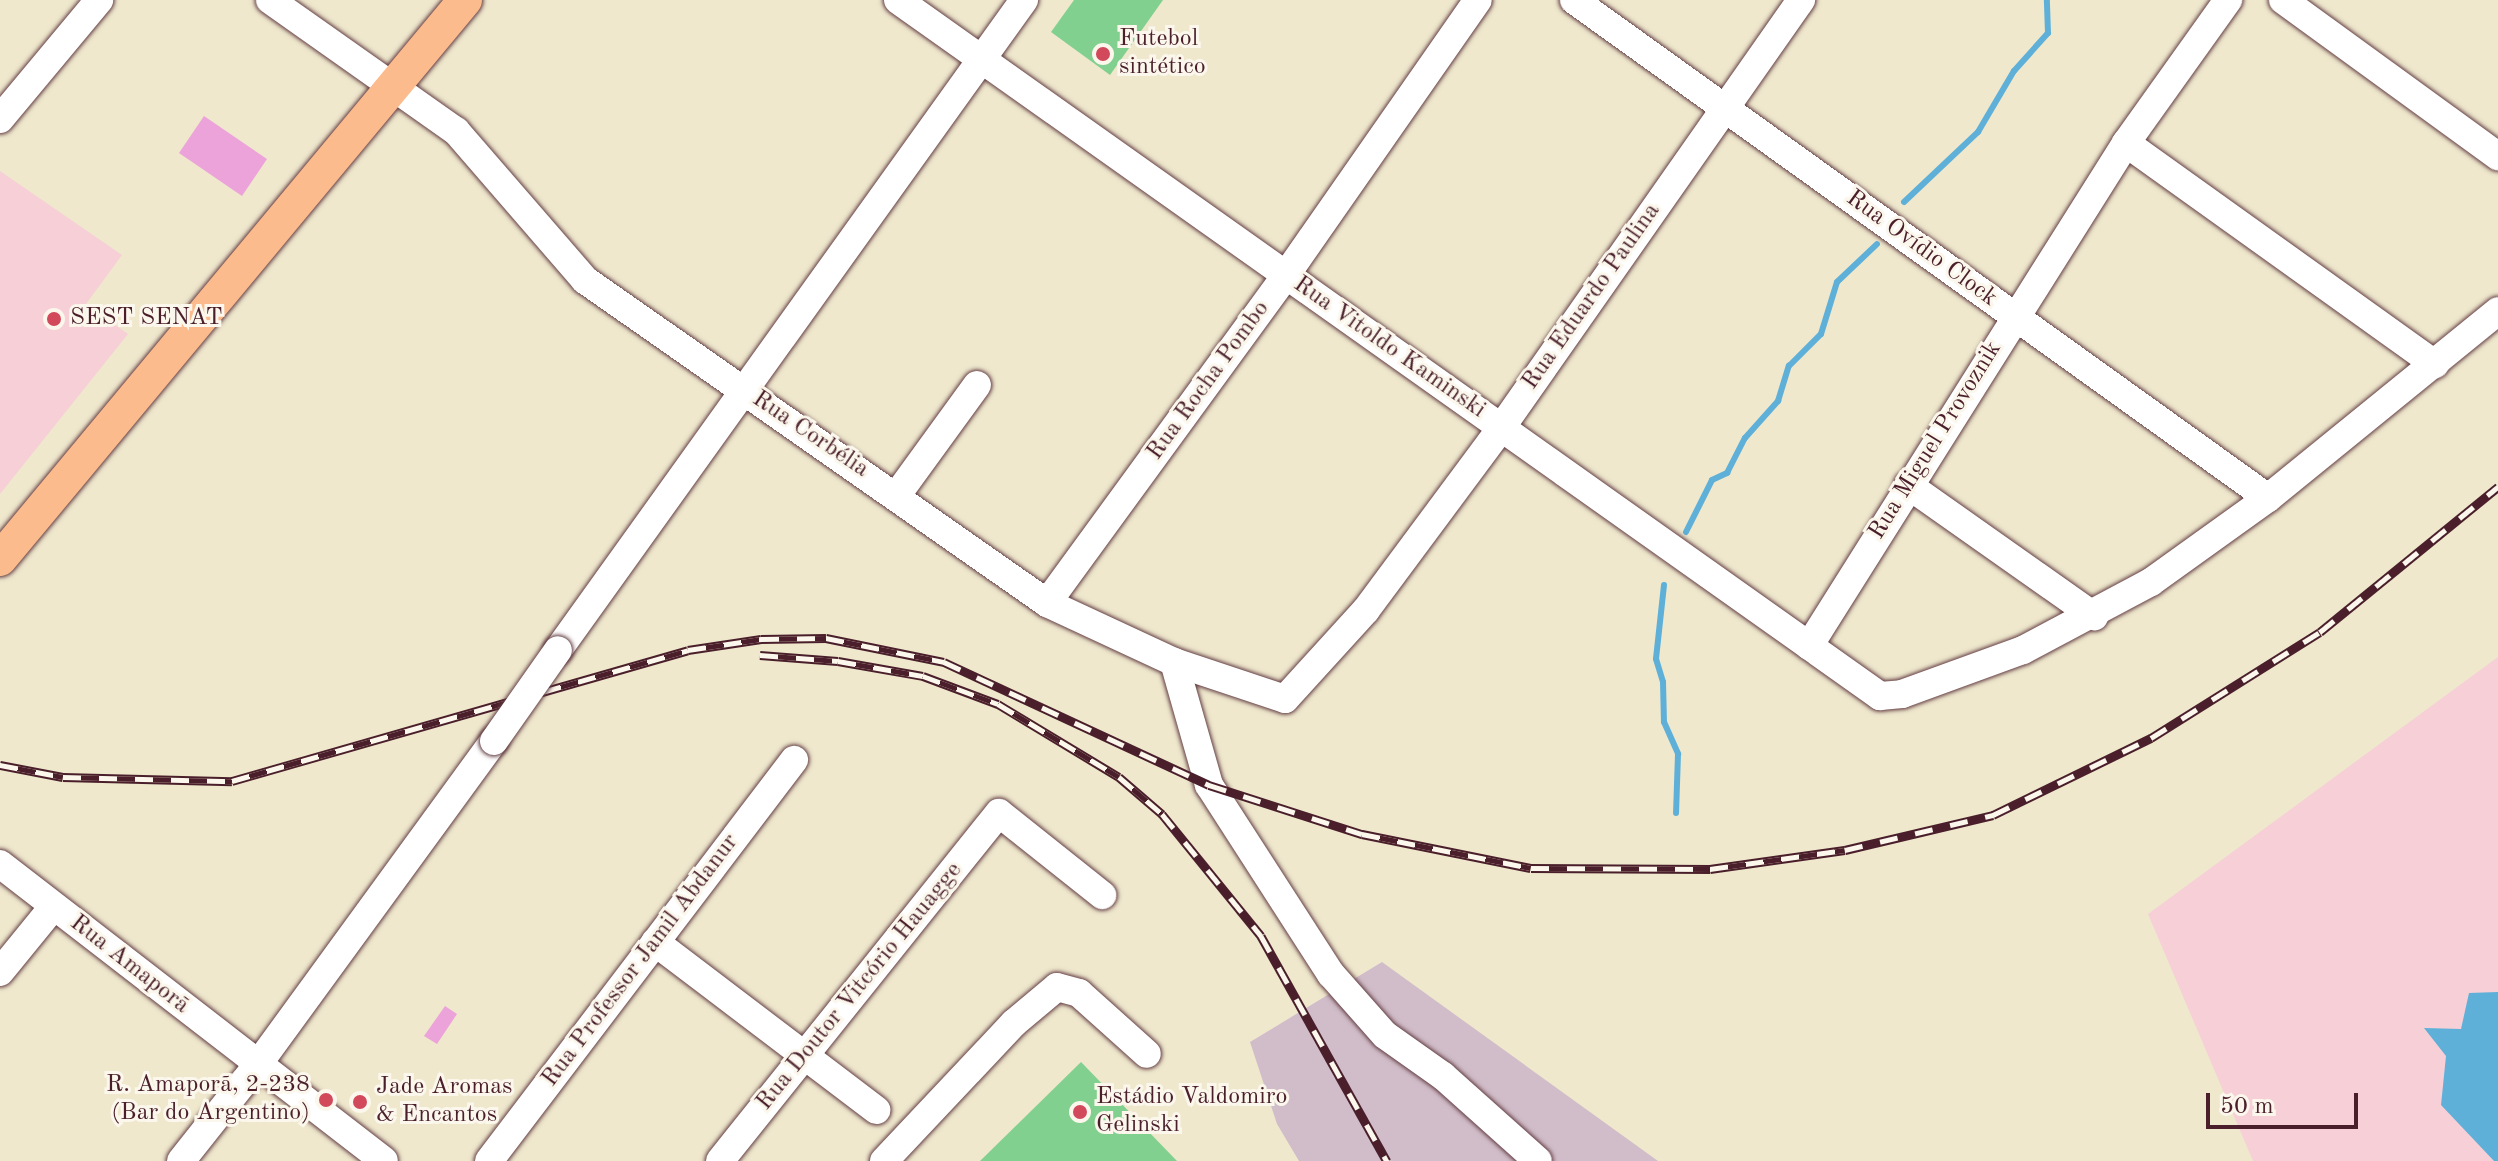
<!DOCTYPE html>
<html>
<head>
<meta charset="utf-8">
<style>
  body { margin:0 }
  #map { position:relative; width:2498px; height:1161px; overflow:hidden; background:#efe8cd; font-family:"Old Standard TT",serif }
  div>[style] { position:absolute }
  .built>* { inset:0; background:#f6cfd7 }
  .industrial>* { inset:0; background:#d1bdc9 }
  .green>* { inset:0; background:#82d08f }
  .water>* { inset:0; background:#5fb0d9 }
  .stream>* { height:6px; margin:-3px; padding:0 3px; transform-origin:3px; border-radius:3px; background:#5fb0d9 }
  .building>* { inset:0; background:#eba3d9 }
  .roads { filter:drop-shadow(0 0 2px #633d43) drop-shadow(0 0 2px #633d43) }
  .minor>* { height:28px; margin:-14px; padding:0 14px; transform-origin:14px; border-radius:14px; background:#fff }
  .major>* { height:34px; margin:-17px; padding:0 17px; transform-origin:17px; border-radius:17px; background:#fbbb8d }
  .rail>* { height:9px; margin-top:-4.5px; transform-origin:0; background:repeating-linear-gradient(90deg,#fbf7ec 0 18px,#4a1f2b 0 36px); box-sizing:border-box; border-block:2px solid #4a1f2b }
  .bridges { filter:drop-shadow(0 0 2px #633d43) drop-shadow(0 0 2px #633d43) }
  .minor-bridge>* { height:28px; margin:-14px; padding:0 14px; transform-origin:14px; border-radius:14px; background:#fff }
  .dots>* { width:22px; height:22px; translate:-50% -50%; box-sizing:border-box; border:4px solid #fbf7ec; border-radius:50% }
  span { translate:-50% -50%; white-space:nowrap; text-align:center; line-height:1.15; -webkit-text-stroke:6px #fbf7ec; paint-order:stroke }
  .poi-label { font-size:24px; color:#4a1f2b }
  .left { translate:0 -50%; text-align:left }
  .right { translate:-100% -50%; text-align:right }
  .street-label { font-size:24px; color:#4a1f2b }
  .scale { position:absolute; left:2206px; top:1093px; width:152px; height:36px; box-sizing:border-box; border:4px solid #4a1f2b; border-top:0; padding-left:10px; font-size:24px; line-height:28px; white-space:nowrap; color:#4a1f2b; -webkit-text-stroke:6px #fbf7ec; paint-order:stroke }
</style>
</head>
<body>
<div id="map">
  <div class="built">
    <div style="clip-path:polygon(0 171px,122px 255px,86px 304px,128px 334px,0 494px)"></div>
    <div style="clip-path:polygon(2498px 657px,2498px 1161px,2253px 1161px,2148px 914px)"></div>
  </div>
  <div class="industrial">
    <div style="clip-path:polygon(1382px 962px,1658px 1161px,1299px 1161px,1277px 1124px,1250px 1042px)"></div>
  </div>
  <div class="green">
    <div style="clip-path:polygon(1074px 0,1163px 0,1110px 75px,1051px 32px)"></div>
    <div style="clip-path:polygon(1081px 1062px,1177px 1161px,980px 1161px)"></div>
  </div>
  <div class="water">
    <div style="clip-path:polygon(2498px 992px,2498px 1161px,2494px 1161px,2441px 1105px,2446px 1056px,2424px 1028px,2461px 1029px,2469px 993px)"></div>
  </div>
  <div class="stream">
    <div style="left:1904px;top:202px;width:102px;rotate:-43.4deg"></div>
    <div style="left:1978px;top:132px;width:71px;rotate:-59.5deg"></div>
    <div style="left:2014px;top:71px;width:51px;rotate:-48.2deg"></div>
    <div style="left:2048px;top:33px;width:33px;rotate:-92deg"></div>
    <div style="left:1686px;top:532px;width:58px;rotate:-63.4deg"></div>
    <div style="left:1712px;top:480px;width:17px;rotate:-25deg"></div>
    <div style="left:1727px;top:473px;width:39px;rotate:-63deg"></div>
    <div style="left:1745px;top:438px;width:50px;rotate:-48.3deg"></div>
    <div style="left:1778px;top:401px;width:37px;rotate:-73deg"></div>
    <div style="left:1789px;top:366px;width:45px;rotate:-45deg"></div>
    <div style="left:1821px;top:334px;width:54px;rotate:-72.9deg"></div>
    <div style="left:1837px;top:282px;width:55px;rotate:-43.5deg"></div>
    <div style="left:1664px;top:585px;width:74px;rotate:96.2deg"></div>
    <div style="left:1656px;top:659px;width:24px;rotate:73deg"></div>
    <div style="left:1663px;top:682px;width:40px;rotate:88.6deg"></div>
    <div style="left:1664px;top:722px;width:35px;rotate:66deg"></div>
    <div style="left:1678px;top:754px;width:59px;rotate:91.9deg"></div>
  </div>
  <div class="building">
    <div style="clip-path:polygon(204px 116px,267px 159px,242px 196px,179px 153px)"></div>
    <div style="clip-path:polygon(445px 1006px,457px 1014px,437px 1044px,424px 1036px)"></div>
  </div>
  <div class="roads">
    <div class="minor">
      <div style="left:270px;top:0;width:228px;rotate:35.2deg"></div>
      <div style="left:456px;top:131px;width:197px;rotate:49.1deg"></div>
      <div style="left:585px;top:280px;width:564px;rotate:34.96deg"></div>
      <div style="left:1047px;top:603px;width:140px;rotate:24.9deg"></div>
      <div style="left:1174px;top:662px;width:117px;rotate:18.4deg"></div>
      <div style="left:1285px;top:699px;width:120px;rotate:-47.7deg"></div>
      <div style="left:1366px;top:610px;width:227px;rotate:-53.4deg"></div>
      <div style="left:1501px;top:428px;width:523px;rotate:-54.97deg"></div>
      <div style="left:898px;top:0;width:1204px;rotate:35.33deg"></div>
      <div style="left:1880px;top:696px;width:22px;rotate:-5deg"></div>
      <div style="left:1902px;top:694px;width:129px;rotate:-20deg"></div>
      <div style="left:2023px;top:650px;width:145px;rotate:-28deg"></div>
      <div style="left:2151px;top:582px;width:144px;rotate:-35.7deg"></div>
      <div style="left:2268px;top:498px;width:296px;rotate:-39.1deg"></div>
      <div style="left:1574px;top:0;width:854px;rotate:35.66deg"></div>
      <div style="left:2283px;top:0;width:266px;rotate:36deg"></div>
      <div style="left:0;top:119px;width:155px;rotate:-50.2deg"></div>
      <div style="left:2126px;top:143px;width:380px;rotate:35.6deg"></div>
      <div style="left:1908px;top:485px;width:228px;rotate:35.2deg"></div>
      <div style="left:897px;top:495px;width:136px;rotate:-54deg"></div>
      <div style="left:1047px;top:603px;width:406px;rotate:-53.9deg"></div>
      <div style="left:1286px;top:275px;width:335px;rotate:-55.1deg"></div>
      <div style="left:1809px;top:646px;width:595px;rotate:-57.78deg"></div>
      <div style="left:2126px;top:143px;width:176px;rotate:-54.5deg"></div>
      <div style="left:558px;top:650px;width:800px;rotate:-54.36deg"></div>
      <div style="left:1174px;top:662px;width:128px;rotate:74.1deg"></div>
      <div style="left:1209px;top:785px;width:225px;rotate:57.2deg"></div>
      <div style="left:1331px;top:974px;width:81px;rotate:48.5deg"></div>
      <div style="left:1385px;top:1035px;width:71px;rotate:35.3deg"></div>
      <div style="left:1443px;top:1076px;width:127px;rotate:41.8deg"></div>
      <div style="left:0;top:864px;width:485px;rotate:37.7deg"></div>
      <div style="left:655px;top:942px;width:278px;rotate:37.2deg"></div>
      <div style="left:0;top:972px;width:84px;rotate:-50.8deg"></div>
      <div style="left:181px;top:1161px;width:125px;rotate:-51.5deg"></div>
      <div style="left:259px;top:1063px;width:399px;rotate:-53.9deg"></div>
      <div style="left:489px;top:1161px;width:504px;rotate:-52.74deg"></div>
      <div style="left:720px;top:1161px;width:446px;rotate:-51.3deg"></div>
      <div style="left:999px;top:813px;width:132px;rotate:38.5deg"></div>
      <div style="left:884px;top:1161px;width:190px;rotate:-46.7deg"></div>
      <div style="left:1014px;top:1023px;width:56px;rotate:-39.9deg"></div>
      <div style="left:1057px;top:987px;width:23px;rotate:15deg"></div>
      <div style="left:1079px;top:993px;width:91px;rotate:41.9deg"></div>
    </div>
    <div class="major">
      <div style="left:0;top:559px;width:727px;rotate:-50.24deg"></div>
    </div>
  </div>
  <div class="rail">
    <div style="left:760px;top:655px;width:78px;rotate:4.4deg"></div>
    <div style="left:838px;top:661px;width:86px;rotate:10deg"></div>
    <div style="left:923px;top:676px;width:80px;rotate:20.5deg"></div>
    <div style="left:998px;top:704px;width:141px;rotate:31.1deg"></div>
    <div style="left:1119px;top:777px;width:57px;rotate:40.7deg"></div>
    <div style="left:1162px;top:814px;width:157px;rotate:50.9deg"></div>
    <div style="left:1261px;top:936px;width:258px;rotate:60.8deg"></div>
    <div style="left:0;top:765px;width:64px;rotate:10.8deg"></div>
    <div style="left:63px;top:777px;width:169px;rotate:1.4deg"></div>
    <div style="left:232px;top:781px;width:474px;rotate:-16deg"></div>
    <div style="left:688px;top:650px;width:74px;rotate:-8.6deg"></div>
    <div style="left:761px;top:639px;width:65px;rotate:-0.9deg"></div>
    <div style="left:826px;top:638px;width:120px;rotate:11.5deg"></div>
    <div style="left:944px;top:662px;width:292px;rotate:24.9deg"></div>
    <div style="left:1209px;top:785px;width:161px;rotate:17.8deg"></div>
    <div style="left:1362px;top:834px;width:172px;rotate:11.4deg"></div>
    <div style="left:1531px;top:868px;width:179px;rotate:0.3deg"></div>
    <div style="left:1710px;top:869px;width:136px;rotate:-8deg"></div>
    <div style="left:1845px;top:850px;width:152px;rotate:-13.3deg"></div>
    <div style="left:1993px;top:815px;width:176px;rotate:-26deg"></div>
    <div style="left:2151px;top:738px;width:199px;rotate:-32.1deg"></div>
    <div style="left:2320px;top:632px;width:230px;rotate:-39.2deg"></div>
  </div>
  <div class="bridges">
    <div class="minor-bridge">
      <div style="left:494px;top:741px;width:111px;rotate:-54.9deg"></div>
    </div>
  </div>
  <div class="dots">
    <div style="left:1103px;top:54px;background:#d1495b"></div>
    <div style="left:54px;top:319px;background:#d1495b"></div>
    <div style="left:326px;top:1100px;background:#d1495b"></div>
    <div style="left:360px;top:1102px;background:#d1495b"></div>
    <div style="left:1080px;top:1112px;background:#d1495b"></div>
  </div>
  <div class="poi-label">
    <span class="left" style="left:1119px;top:54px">Futebol<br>sintético</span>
    <span class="left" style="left:70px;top:319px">SEST SENAT</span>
    <span class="right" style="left:310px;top:1100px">R. Amaporã, 2-238<br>(Bar do Argentino)</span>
    <span class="left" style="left:376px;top:1102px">Jade Aromas<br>&amp; Encantos</span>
    <span class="left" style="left:1096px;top:1112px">Estádio Valdomiro<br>Gelinski</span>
  </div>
  <div class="street-label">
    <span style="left:1921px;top:249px;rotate:36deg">Rua Ovídio Clock</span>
    <span style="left:1592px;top:297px;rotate:-55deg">Rua Eduardo Paulina</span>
    <span style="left:1389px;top:348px;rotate:35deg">Rua Vitoldo Kaminski</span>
    <span style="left:1209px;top:381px;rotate:-54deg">Rua Rocha Pombo</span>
    <span style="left:810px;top:435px;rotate:34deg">Rua Corbélia</span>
    <span style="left:1936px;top:441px;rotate:-58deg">Rua Miguel Provoznik</span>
    <span style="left:641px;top:961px;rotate:-53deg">Rua Professor Jamil Abdanur</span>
    <span style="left:129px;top:965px;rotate:38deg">Rua Amaporã</span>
    <span style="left:860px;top:987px;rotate:-51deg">Rua Doutor Vitcório Hauagge</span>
  </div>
  <div class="scale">50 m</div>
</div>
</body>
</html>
